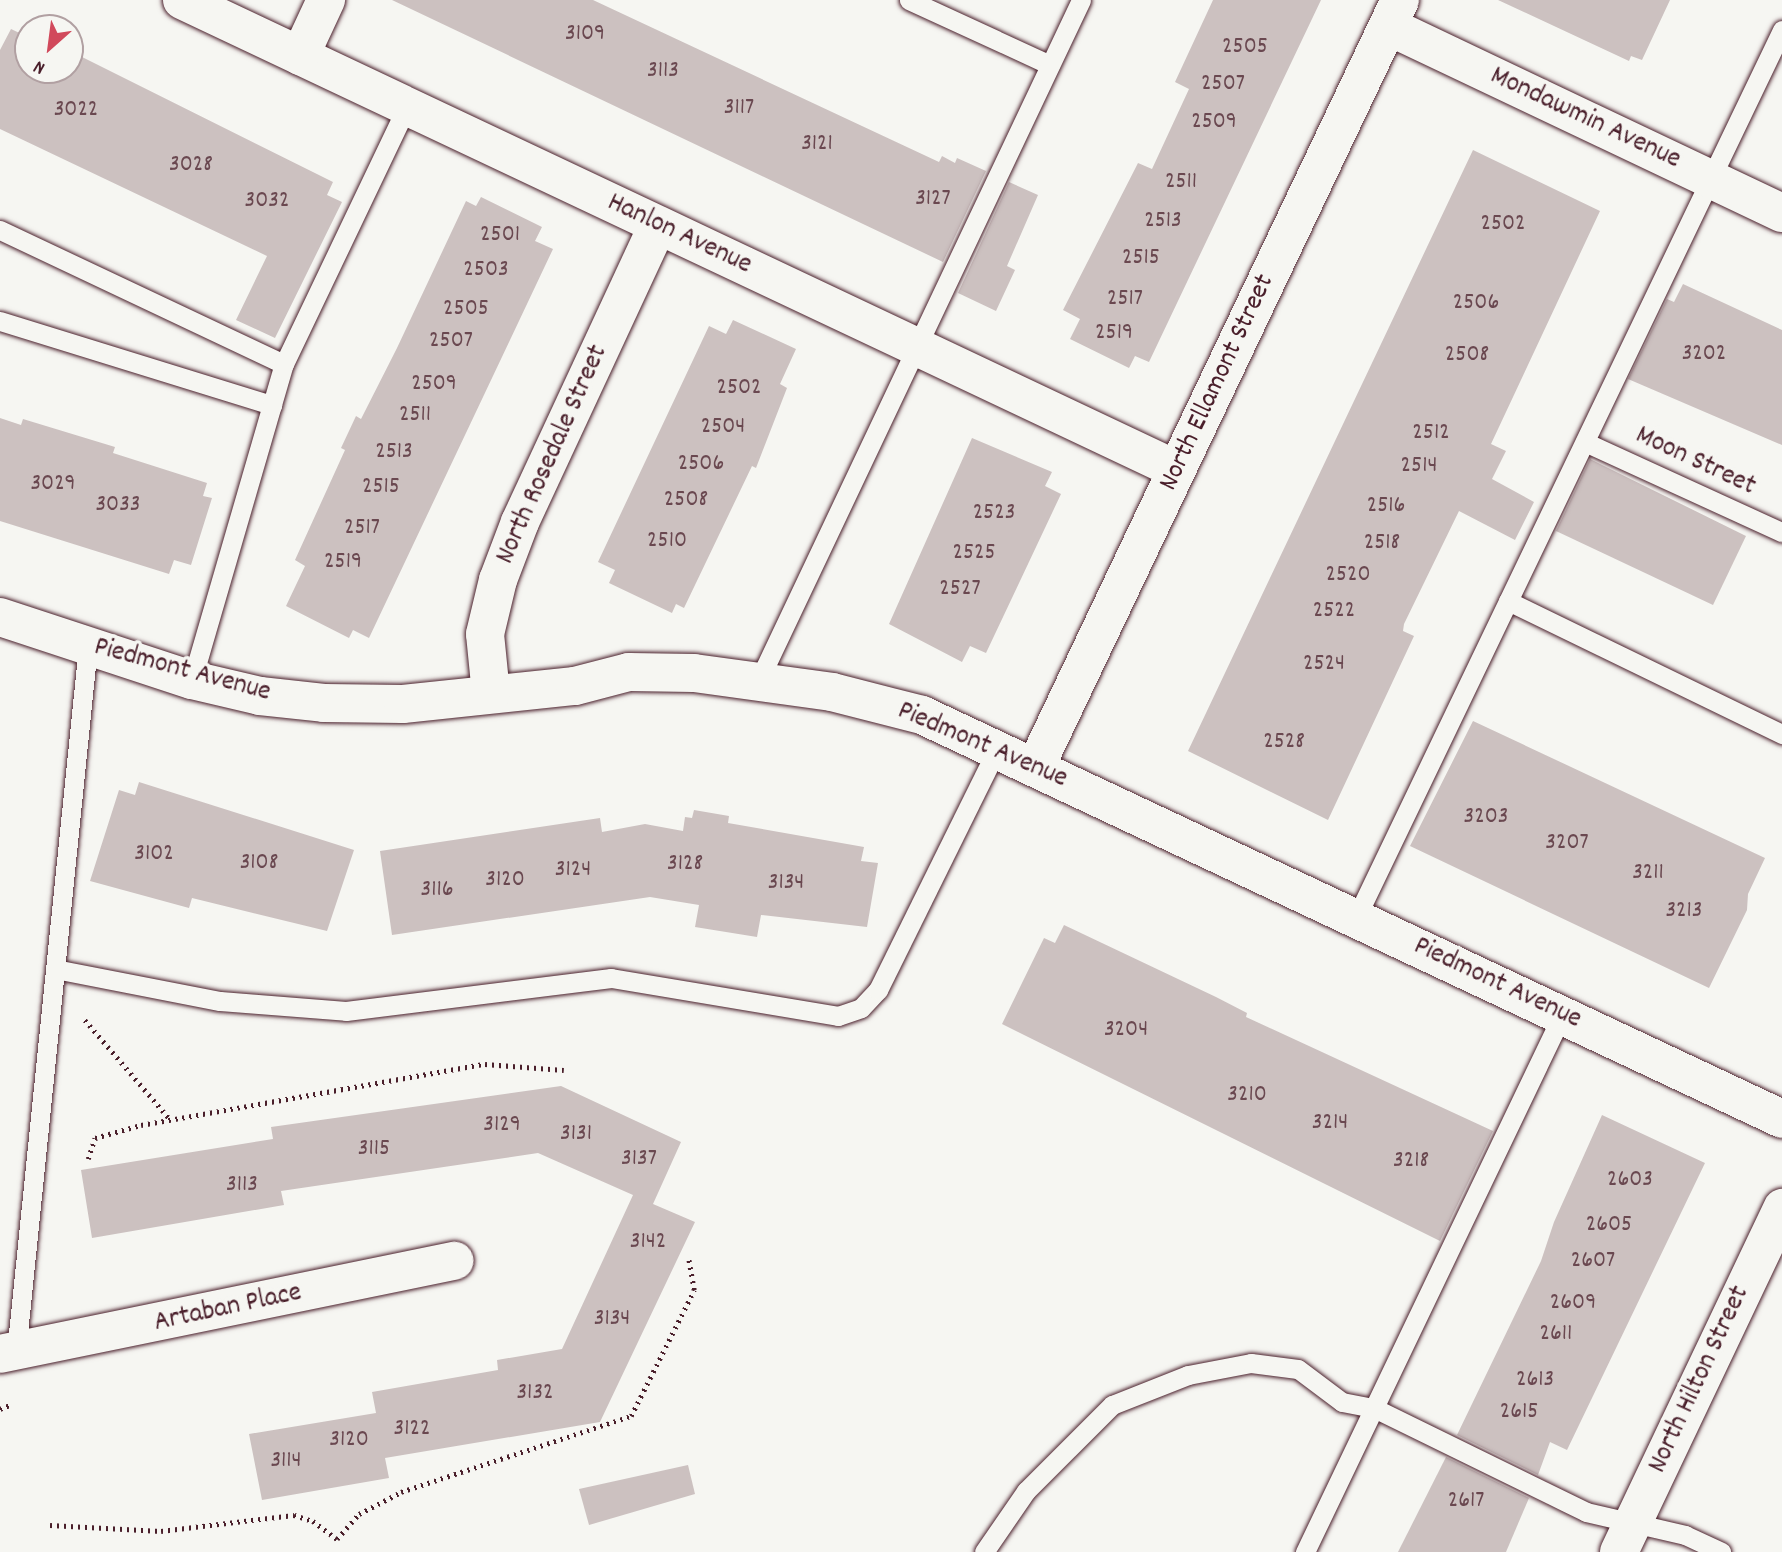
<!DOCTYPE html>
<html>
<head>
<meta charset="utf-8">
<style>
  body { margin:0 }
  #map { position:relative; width:1782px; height:1552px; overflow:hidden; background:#f6f6f2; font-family:Dekko,sans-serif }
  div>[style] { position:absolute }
  .building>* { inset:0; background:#ccc1c0 }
  .path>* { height:4.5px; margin-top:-2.25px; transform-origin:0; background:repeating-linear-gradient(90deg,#4a1f2b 0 2px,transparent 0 7px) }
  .roads { filter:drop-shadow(0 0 2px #4a1f2b) drop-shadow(0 0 2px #4a1f2b) }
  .service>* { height:19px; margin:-9.5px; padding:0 9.5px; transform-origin:9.5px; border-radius:9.5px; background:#f6f6f2 }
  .minor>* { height:38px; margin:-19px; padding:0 19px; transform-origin:19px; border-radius:19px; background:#f6f6f2 }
  .primary>* { height:38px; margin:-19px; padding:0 19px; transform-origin:19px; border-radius:19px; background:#f6f6f2 }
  span { translate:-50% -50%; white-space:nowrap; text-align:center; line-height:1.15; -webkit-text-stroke:7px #f6f6f2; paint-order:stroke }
  .number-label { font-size:24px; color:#6a4850 }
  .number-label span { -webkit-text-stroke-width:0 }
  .street-label { font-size:28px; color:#4a1f2b }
  .north { position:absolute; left:14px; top:14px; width:70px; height:70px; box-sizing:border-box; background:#f6f6f2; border:2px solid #b1a0a2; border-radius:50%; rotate:208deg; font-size:19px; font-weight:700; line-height:28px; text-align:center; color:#4a1f2b }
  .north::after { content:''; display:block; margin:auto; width:24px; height:32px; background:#d1495b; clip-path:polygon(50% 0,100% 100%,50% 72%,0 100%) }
</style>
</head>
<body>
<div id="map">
  <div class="building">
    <div style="clip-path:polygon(392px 0,593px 0,939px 162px,942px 156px,955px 163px,957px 158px,986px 171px,943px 262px)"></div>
    <div style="clip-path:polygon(1213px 0,1321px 0,1149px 362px,1135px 356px,1129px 368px,1070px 339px,1080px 319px,1063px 310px,1138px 163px,1152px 169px,1189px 89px,1175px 82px)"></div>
    <div style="clip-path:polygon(1498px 0,1670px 0,1642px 60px,1631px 56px,1629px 61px)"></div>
    <div style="clip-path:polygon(11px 29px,28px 37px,28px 70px,70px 70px,70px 51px,333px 182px,327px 195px,342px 202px,275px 338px,236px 320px,267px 256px,0 129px,0 50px)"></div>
    <div style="clip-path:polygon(1473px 150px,1600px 211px,1491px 444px,1506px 451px,1492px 479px,1534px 502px,1515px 540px,1459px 511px,1404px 624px,1403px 631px,1414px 636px,1328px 820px,1188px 751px)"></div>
    <div style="clip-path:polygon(1009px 182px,1038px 195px,1007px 266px,1015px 270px,996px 311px,958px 293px)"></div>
    <div style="clip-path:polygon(481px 197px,542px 227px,535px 241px,553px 249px,369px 638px,353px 630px,349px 638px,286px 606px,305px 566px,295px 560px,345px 450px,341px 448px,356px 416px,361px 419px,397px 348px,466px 201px,476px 206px)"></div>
    <div style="clip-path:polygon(1683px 284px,1782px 330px,1782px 445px,1628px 379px,1667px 299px,1674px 302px)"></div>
    <div style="clip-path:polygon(733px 320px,796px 349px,780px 384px,787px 388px,756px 468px,752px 466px,684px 608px,676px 604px,672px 613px,609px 583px,615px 570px,598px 562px,709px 326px,726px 334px)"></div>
    <div style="clip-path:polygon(0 418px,21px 425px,23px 419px,115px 447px,113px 453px,207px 483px,203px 496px,212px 498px,191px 565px,174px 560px,169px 574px,0 521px)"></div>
    <div style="clip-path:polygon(972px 438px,1052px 472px,1045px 486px,1061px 494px,986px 653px,970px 646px,962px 662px,889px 624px)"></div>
    <div style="clip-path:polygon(1590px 459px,1746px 536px,1713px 605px,1556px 531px)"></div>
    <div style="clip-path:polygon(1473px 721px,1765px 858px,1748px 894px,1747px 910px,1709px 988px,1410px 846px)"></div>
    <div style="clip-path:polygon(139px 782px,354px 850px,327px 931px,192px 898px,189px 908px,90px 881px,119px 790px,135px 795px)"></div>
    <div style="clip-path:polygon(694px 810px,729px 816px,728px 823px,864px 847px,861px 861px,878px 863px,867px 927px,761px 915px,757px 937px,695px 927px,699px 905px,650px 897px,392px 935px,380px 851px,600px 818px,602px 832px,645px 824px,683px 831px,685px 817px,692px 818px)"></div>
    <div style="clip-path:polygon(1064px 925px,1216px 997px,1247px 1013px,1246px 1017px,1493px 1131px,1440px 1241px,1002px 1024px,1044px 938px,1055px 943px)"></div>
    <div style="clip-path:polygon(561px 1086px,681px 1142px,653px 1204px,695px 1222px,600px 1422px,385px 1458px,389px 1478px,262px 1500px,249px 1434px,376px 1413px,372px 1392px,498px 1370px,497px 1360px,562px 1349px,633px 1195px,538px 1153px,281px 1191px,284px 1205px,92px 1238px,81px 1170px,273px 1139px,271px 1127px)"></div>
    <div style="clip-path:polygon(1602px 1115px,1705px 1163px,1567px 1450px,1550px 1442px,1538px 1475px,1457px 1435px,1541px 1261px,1554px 1222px)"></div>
    <div style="clip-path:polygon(1446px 1457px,1529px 1498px,1506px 1552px,1398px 1552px)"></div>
    <div style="clip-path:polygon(688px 1465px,695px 1494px,589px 1525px,579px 1489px)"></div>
  </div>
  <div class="path">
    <div style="left:85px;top:1020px;width:130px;rotate:49.4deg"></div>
    <div style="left:88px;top:1159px;width:22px;rotate:-72deg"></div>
    <div style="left:95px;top:1138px;width:48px;rotate:-15.8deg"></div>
    <div style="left:141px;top:1125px;width:349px;rotate:-10.1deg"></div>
    <div style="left:485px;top:1064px;width:79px;rotate:4.3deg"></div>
    <div style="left:0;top:1409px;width:11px;rotate:-22deg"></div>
    <div style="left:50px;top:1525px;width:111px;rotate:3.1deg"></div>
    <div style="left:161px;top:1531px;width:134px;rotate:-6.9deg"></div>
    <div style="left:294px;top:1515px;width:20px;rotate:18deg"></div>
    <div style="left:313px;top:1521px;width:30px;rotate:37deg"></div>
    <div style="left:337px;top:1539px;width:33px;rotate:-49deg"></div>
    <div style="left:359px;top:1514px;width:47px;rotate:-27.6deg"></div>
    <div style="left:401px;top:1492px;width:242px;rotate:-18.3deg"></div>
    <div style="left:631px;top:1416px;width:141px;rotate:-63.4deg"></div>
    <div style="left:694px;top:1290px;width:34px;rotate:-100deg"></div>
  </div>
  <div class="roads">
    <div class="service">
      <div style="left:909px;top:0;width:155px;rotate:24.7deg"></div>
      <div style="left:0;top:230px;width:314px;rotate:25.3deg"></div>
      <div style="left:0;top:321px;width:285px;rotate:17.2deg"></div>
      <div style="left:1585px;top:442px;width:217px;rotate:24.6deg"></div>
      <div style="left:1508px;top:601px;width:305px;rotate:25.9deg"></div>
      <div style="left:192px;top:680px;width:329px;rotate:-73.8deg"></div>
      <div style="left:284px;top:364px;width:286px;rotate:-64.5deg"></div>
      <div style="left:759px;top:680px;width:752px;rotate:-64.66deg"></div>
      <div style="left:1356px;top:918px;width:985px;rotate:-64.37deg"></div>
      <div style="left:55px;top:969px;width:168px;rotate:11deg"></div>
      <div style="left:220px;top:1001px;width:126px;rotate:4.5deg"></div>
      <div style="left:346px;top:1011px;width:267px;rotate:-7.1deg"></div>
      <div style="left:611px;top:978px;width:230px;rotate:9.5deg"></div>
      <div style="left:838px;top:1016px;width:24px;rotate:-19deg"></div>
      <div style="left:861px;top:1008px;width:25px;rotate:-47deg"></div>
      <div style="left:878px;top:990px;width:269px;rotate:-63.7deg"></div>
      <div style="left:16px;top:1353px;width:712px;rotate:-84.19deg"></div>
      <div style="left:984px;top:1552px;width:74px;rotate:-55.5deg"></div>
      <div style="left:1026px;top:1491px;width:122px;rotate:-45deg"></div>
      <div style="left:1112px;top:1405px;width:82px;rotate:-21.5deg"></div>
      <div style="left:1188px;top:1375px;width:64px;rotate:-10.8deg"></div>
      <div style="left:1251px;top:1363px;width:47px;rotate:7.3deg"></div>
      <div style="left:1298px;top:1369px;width:55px;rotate:36.9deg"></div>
      <div style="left:1342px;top:1402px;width:33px;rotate:11deg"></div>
      <div style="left:1374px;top:1408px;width:236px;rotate:26.1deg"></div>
      <div style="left:1586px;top:1512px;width:102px;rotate:13.1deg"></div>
      <div style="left:1685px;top:1535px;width:40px;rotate:25deg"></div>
      <div style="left:1305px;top:1552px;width:595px;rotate:-64.42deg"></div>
    </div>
    <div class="minor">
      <div style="left:182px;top:0;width:1100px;rotate:25.28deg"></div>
      <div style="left:1388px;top:26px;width:436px;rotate:25.4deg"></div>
      <div style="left:300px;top:56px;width:62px;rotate:-65.1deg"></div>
      <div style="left:0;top:617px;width:202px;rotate:18.2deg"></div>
      <div style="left:192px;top:680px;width:70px;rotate:13.2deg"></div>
      <div style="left:260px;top:696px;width:64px;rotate:6.2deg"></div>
      <div style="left:324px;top:703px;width:79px;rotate:0.7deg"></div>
      <div style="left:403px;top:704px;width:173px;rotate:-6deg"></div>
      <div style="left:575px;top:686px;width:56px;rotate:-14.5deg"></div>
      <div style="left:629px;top:672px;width:65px;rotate:0.9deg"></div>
      <div style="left:694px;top:673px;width:139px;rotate:7.8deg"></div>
      <div style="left:832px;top:692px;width:93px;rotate:14.3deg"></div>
      <div style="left:922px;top:715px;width:950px;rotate:25.16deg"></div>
      <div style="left:491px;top:694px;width:60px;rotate:-95.7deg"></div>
      <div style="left:485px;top:634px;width:56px;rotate:-76.5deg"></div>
      <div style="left:498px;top:580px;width:62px;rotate:-69.2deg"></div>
      <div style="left:520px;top:522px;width:327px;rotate:-65.1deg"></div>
      <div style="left:1036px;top:766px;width:848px;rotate:-64.58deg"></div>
      <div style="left:0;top:1354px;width:464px;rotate:-11.6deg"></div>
    </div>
    <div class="primary">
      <div style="left:1619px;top:1552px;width:381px;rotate:-64.6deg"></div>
    </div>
  </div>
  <div class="number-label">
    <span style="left:585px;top:35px">3109</span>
    <span style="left:1245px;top:48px">2505</span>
    <span style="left:663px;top:72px">3113</span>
    <span style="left:1223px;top:85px">2507</span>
    <span style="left:739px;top:109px">3117</span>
    <span style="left:76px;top:111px">3022</span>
    <span style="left:1214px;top:123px">2509</span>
    <span style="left:817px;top:145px">3121</span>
    <span style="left:191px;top:166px">3028</span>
    <span style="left:1181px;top:183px">2511</span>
    <span style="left:933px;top:200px">3127</span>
    <span style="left:267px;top:202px">3032</span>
    <span style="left:1163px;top:222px">2513</span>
    <span style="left:1503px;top:225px">2502</span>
    <span style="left:500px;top:236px">2501</span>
    <span style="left:1141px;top:259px">2515</span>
    <span style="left:486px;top:271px">2503</span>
    <span style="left:1125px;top:300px">2517</span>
    <span style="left:1476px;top:304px">2506</span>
    <span style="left:466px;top:310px">2505</span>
    <span style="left:1114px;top:334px">2519</span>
    <span style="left:451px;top:342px">2507</span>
    <span style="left:1704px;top:355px">3202</span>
    <span style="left:1467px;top:356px">2508</span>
    <span style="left:434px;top:385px">2509</span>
    <span style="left:739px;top:389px">2502</span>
    <span style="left:415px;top:416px">2511</span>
    <span style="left:723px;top:428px">2504</span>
    <span style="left:1431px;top:434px">2512</span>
    <span style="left:394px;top:453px">2513</span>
    <span style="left:701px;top:465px">2506</span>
    <span style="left:1419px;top:467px">2514</span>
    <span style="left:53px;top:485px">3029</span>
    <span style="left:381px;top:488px">2515</span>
    <span style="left:686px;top:501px">2508</span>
    <span style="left:118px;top:506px">3033</span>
    <span style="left:1386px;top:507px">2516</span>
    <span style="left:994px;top:514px">2523</span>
    <span style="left:362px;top:529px">2517</span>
    <span style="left:667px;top:542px">2510</span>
    <span style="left:1382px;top:544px">2518</span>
    <span style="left:974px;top:554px">2525</span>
    <span style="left:343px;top:563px">2519</span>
    <span style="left:1348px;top:576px">2520</span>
    <span style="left:960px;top:590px">2527</span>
    <span style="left:1334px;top:612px">2522</span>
    <span style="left:1324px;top:665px">2524</span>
    <span style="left:1284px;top:743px">2528</span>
    <span style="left:1486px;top:818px">3203</span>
    <span style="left:1567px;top:844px">3207</span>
    <span style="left:154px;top:855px">3102</span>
    <span style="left:259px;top:864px">3108</span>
    <span style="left:685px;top:865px">3128</span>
    <span style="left:573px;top:871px">3124</span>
    <span style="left:1648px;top:874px">3211</span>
    <span style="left:505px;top:881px">3120</span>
    <span style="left:786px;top:884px">3134</span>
    <span style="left:437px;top:891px">3116</span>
    <span style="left:1684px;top:912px">3213</span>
    <span style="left:1126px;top:1031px">3204</span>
    <span style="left:1247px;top:1096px">3210</span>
    <span style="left:1330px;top:1124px">3214</span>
    <span style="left:502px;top:1126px">3129</span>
    <span style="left:576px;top:1135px">3131</span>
    <span style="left:374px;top:1150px">3115</span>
    <span style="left:639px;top:1160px">3137</span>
    <span style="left:1411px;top:1162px">3218</span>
    <span style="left:1630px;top:1181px">2603</span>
    <span style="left:242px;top:1186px">3113</span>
    <span style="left:1609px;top:1226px">2605</span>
    <span style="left:648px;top:1243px">3142</span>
    <span style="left:1593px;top:1262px">2607</span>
    <span style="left:1573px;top:1304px">2609</span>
    <span style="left:612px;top:1320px">3134</span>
    <span style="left:1556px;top:1335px">2611</span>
    <span style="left:1535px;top:1381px">2613</span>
    <span style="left:535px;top:1394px">3132</span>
    <span style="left:1519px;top:1413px">2615</span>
    <span style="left:412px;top:1430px">3122</span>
    <span style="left:349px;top:1441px">3120</span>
    <span style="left:286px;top:1462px">3114</span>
    <span style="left:1466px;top:1502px">2617</span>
  </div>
  <div class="street-label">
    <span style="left:1585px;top:119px;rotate:25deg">Mondawmin Avenue</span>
    <span style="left:679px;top:235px;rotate:25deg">Hanlon Avenue</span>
    <span style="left:1218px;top:383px;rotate:-65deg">North Ellamont Street</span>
    <span style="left:553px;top:455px;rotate:-66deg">North Rosedale Street</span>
    <span style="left:1695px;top:462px;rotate:25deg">Moon Street</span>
    <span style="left:182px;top:671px;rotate:15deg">Piedmont Avenue</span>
    <span style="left:982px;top:746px;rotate:23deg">Piedmont Avenue</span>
    <span style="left:1497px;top:984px;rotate:25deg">Piedmont Avenue</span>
    <span style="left:228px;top:1309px;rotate:-12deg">Artaban Place</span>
    <span style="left:1700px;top:1380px;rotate:-65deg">North Hilton Street</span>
  </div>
  <div class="north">N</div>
</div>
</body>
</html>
